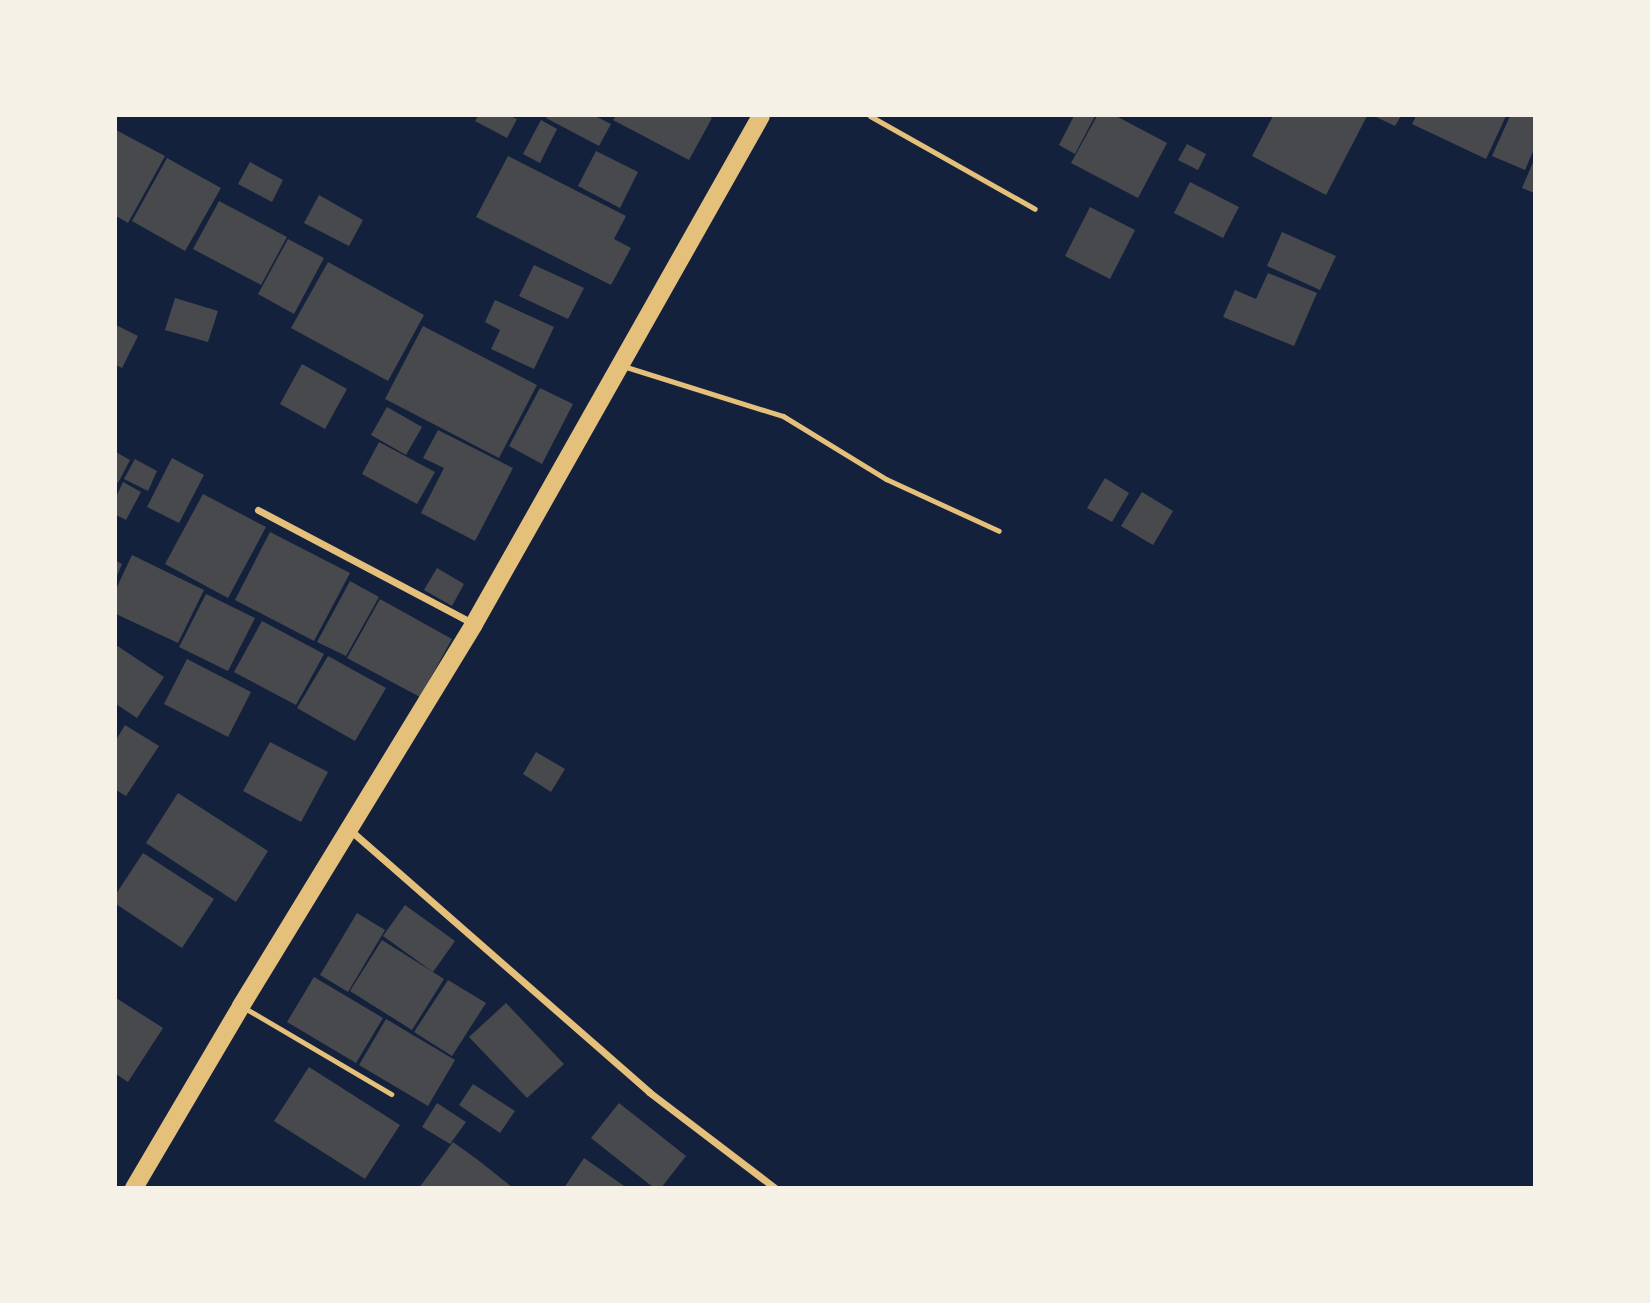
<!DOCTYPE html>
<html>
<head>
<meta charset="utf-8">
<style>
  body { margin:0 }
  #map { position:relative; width:1650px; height:1303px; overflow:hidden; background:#14213d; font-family:Arial,sans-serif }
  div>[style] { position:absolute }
  .building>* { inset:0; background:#48494c }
  .service>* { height:5px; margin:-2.5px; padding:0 2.5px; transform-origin:2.5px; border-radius:2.5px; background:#e5c07b }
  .minor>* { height:7px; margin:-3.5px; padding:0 3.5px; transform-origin:3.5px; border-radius:3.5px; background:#e5c07b }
  .primary>* { height:18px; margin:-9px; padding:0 9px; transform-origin:9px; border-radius:9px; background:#e5c07b }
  span { translate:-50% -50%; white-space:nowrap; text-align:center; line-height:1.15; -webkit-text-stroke:6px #f6f1e7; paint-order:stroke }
  .frame { position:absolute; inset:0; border:117px solid #f6f1e7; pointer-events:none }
</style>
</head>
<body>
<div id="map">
  <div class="building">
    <div style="clip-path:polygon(478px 116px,510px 116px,517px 119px,507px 138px,475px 121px)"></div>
    <div style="clip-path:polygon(548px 116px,595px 116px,611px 124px,599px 146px,546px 118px)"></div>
    <div style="clip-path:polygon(616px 116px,707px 116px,712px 118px,689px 160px,613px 120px)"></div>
    <div style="clip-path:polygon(1074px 116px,1095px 116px,1075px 154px,1059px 145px)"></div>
    <div style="clip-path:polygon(1097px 116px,1116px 116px,1167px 143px,1138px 198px,1071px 163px)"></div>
    <div style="clip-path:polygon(1273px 116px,1367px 116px,1326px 195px,1252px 156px)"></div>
    <div style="clip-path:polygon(1374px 116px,1401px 116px,1395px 126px)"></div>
    <div style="clip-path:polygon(1416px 116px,1506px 116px,1486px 159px,1412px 124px)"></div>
    <div style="clip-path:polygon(1510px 116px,1534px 116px,1534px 149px,1525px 170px,1492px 156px)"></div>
    <div style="clip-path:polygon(541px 120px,557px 129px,540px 163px,523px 154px)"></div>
    <div style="clip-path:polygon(116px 130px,165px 156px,128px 223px,116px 216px)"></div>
    <div style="clip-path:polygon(1187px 144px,1206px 154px,1198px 170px,1178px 160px)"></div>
    <div style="clip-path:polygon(596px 151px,638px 172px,620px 208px,578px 186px)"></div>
    <div style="clip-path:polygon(508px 156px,626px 216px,614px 239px,631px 248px,611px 285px,476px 217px)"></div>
    <div style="clip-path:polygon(167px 158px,221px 188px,185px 251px,132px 221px)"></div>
    <div style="clip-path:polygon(1534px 160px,1534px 193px,1522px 188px)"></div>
    <div style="clip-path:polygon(250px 162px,283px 180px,272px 202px,238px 184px)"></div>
    <div style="clip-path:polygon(1190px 182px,1239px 207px,1223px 238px,1174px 213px)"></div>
    <div style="clip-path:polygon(319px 195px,363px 220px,349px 246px,304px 223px)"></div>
    <div style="clip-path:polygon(219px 201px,287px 237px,261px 285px,193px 249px)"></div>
    <div style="clip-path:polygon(1090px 207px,1135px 230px,1110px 279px,1065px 256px)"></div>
    <div style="clip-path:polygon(1282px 232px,1336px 256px,1320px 290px,1267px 266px)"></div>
    <div style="clip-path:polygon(288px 239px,324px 258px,294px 314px,258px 294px)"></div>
    <div style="clip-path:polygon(328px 262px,424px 315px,388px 381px,291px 328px)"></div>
    <div style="clip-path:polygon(534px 265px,584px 288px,568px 319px,519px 296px)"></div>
    <div style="clip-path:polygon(1268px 273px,1317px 293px,1294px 346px,1223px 317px,1235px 290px,1256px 299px)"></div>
    <div style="clip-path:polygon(175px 298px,218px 311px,208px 342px,165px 330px)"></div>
    <div style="clip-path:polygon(495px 300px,554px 327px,534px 369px,491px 349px,500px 330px,485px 322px)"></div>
    <div style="clip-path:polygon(116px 325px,138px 336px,122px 368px,116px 365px)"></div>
    <div style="clip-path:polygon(423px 326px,537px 385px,499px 458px,385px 399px)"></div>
    <div style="clip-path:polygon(302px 364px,347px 389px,325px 429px,280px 404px)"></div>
    <div style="clip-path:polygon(540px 388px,573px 404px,542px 464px,509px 446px)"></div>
    <div style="clip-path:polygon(387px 407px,422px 427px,406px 455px,371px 435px)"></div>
    <div style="clip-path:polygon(438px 430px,513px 468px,475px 541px,421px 513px,444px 468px,423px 458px)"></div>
    <div style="clip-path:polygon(379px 442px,435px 472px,417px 504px,362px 474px)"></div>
    <div style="clip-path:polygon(116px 452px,130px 460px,118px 483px,116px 482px)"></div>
    <div style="clip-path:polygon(172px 458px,204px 475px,179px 523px,147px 507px)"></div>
    <div style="clip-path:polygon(135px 459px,157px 471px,148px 491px,124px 479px)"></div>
    <div style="clip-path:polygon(1105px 478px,1129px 493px,1112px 522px,1087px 508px)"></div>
    <div style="clip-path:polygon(123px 482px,141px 492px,126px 520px,116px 515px,116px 497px)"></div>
    <div style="clip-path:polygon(1142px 492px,1173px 511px,1153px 545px,1121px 526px)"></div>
    <div style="clip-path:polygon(203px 494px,266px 527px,228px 598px,165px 564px)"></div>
    <div style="clip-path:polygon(270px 532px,350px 573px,314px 641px,235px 600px)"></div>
    <div style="clip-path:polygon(132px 555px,204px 590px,178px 643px,116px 614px,116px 589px)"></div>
    <div style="clip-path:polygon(116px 561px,122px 564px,116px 578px)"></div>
    <div style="clip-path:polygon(437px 568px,464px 584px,452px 606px,424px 590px)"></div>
    <div style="clip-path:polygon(350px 581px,379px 597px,346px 656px,317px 642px)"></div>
    <div style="clip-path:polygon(206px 594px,255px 618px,228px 671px,179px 647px)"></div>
    <div style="clip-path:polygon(380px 599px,452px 639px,420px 697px,347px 658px)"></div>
    <div style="clip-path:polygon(262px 621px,324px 654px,296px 705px,234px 672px)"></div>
    <div style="clip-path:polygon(116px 645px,164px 677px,137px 718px,116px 704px)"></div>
    <div style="clip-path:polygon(328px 656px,386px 688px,355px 741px,297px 708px)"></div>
    <div style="clip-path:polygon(187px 659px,251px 692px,228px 737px,164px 704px)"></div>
    <div style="clip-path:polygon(125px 725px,159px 746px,126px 796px,116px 790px,116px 740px)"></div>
    <div style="clip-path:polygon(270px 742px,328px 772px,301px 822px,243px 791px)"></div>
    <div style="clip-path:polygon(536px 752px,565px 769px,551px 792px,523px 774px)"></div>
    <div style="clip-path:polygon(178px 793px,268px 851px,236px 902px,146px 843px)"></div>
    <div style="clip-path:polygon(143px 853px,214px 899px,182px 948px,116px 904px,116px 894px)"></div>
    <div style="clip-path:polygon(405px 905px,455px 941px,433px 972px,383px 936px)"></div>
    <div style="clip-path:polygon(357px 913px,385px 930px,348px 992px,320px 975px)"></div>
    <div style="clip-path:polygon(382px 940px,444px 979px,412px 1030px,350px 991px)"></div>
    <div style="clip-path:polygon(314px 977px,383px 1018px,356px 1063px,287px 1022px)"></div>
    <div style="clip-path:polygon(448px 980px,486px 1003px,452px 1056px,414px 1032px)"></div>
    <div style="clip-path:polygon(116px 998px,163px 1028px,128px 1082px,116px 1074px)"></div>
    <div style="clip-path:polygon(506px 1003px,564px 1064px,527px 1098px,469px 1037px)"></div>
    <div style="clip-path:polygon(386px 1019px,455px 1060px,428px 1106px,359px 1065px)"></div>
    <div style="clip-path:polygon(309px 1067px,400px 1125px,365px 1179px,274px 1121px)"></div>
    <div style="clip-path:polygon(473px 1084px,515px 1111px,500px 1133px,459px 1105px)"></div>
    <div style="clip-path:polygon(437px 1103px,466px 1122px,450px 1144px,422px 1127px)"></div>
    <div style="clip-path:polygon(619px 1103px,686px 1156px,661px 1188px,654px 1188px,591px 1138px)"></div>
    <div style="clip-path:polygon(453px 1142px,478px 1160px,513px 1188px,419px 1188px)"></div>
    <div style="clip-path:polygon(584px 1158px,627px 1188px,564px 1188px)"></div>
  </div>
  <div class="service">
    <div style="left:870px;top:116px;width:189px;rotate:29.4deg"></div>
    <div style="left:623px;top:366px;width:168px;rotate:17.4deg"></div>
    <div style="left:783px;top:416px;width:121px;rotate:31.5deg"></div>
    <div style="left:886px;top:479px;width:124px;rotate:24.7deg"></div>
    <div style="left:243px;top:1007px;width:172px;rotate:30.4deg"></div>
  </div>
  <div class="minor">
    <div style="left:258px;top:510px;width:244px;rotate:27.8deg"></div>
    <div style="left:350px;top:830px;width:398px;rotate:41.2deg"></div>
    <div style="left:649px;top:1092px;width:158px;rotate:37.3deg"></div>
  </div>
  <div class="primary">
    <div style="left:134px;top:1188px;width:211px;rotate:-59.5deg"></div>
    <div style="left:241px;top:1006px;width:447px;rotate:-58.6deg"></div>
    <div style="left:474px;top:624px;width:583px;rotate:-60.54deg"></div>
  </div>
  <div class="frame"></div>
</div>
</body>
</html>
